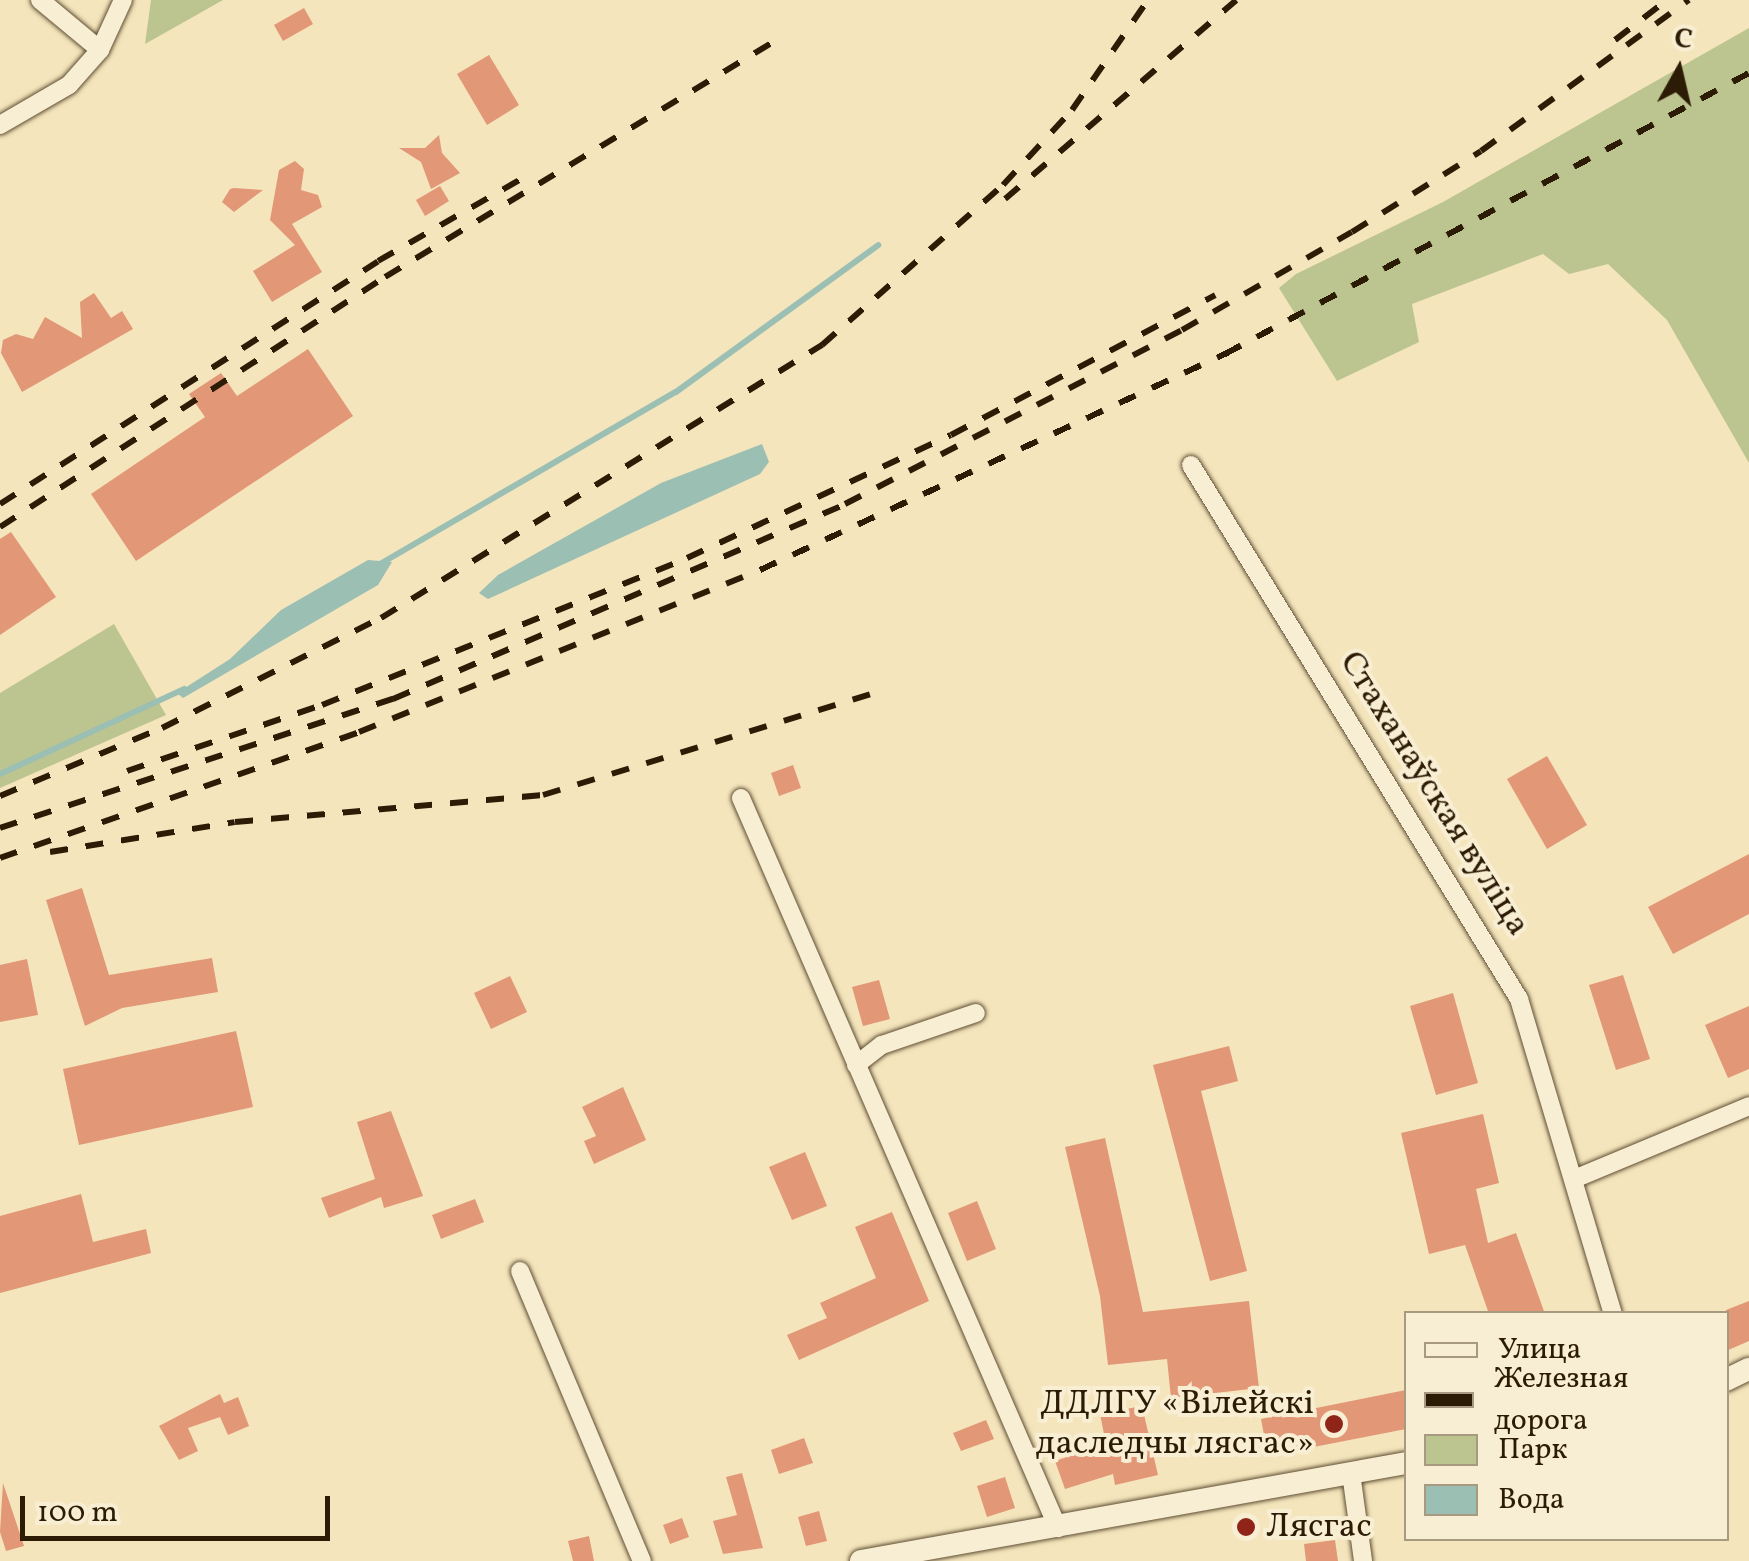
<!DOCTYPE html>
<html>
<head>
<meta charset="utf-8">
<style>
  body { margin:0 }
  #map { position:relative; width:1749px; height:1561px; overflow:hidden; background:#f4e5bc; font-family:Vollkorn,serif }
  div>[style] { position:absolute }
  .green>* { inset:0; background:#bcc490 }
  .water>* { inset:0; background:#9cbfb4 }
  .stream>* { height:6px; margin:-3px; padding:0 3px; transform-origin:3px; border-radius:3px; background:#9cbfb4 }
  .building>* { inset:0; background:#e29776 }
  .roads { filter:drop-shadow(0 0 2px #5f4e33) drop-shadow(0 0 2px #5f4e33) }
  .street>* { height:18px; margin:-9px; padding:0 9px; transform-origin:9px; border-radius:9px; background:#f8eed3 }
  .secondary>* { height:22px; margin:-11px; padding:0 11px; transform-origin:11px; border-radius:11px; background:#f8eed3 }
  .rail>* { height:6px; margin-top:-3px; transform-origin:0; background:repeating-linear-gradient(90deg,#2d1c05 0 18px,transparent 0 36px) }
  .dots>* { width:28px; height:28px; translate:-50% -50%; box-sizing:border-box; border:5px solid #f8eed3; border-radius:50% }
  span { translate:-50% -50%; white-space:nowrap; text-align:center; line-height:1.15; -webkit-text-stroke:8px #f8eed3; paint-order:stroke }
  .street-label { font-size:35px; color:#2d1c05 }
  .poi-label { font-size:35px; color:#2d1c05 }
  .right { translate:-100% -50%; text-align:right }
  .left { translate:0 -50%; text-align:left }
  .legend { position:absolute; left:1404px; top:1311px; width:325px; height:230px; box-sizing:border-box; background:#f8eed3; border:2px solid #a79a81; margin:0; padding:12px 18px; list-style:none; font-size:30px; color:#2d1c05 }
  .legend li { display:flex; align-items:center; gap:20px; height:50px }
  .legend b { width:50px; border:2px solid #a79a81 }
  .north { position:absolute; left:1629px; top:20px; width:100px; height:100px; -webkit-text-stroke:8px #f8eed3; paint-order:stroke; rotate:8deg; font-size:28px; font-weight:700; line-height:40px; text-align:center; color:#2d1c05 }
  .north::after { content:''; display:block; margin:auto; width:35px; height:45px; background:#2d1c05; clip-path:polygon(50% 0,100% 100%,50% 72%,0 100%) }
  .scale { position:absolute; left:20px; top:1496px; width:310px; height:45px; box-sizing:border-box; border:5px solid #2d1c05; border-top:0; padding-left:12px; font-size:30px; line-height:35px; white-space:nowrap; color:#2d1c05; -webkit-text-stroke:8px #f8eed3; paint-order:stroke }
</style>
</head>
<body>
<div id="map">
  <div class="green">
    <div style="clip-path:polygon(151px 0,223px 0,145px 44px)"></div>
    <div style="clip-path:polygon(1749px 28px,1749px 463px,1667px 320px,1608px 264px,1569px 274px,1543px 254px,1412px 304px,1419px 342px,1337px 381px,1279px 288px,1296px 274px,1443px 202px)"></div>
    <div style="clip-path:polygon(114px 624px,166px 715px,0 788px,0 693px)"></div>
  </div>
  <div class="water">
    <div style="clip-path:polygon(762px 444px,769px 462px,760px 474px,488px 599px,479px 593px,498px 575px,661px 483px)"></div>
    <div style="clip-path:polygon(368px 560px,392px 562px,378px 585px,183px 698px,177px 693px,230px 659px,281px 610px)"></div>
  </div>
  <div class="stream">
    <div style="left:380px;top:564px;width:342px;rotate:-30.2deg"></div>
    <div style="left:676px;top:392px;width:250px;rotate:-36deg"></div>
    <div style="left:0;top:774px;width:203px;rotate:-24.8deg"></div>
  </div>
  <div class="building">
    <div style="clip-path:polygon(304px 8px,313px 24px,283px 41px,274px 25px)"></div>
    <div style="clip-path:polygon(489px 55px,519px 105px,487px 125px,457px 74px)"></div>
    <div style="clip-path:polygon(439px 135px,442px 153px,460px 173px,431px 189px,421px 162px,399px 148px,425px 148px)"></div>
    <div style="clip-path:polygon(295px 161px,304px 169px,301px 190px,318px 195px,322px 207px,292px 224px,322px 272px,272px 302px,253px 271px,295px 245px,270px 220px,279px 170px)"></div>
    <div style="clip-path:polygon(440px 186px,449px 201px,425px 216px,416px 200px)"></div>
    <div style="clip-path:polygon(230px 189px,234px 188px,263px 190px,234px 212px,222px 202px)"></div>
    <div style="clip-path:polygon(94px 293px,111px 318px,122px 311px,133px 329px,22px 392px,1px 353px,3px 340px,16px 334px,33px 339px,45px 317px,82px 338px,80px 302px)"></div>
    <div style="clip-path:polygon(308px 349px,353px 416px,136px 561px,91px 494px,205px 417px,189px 394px,221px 373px,237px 396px)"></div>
    <div style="clip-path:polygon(11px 532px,56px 597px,0 635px,0 539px)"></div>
    <div style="clip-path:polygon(1547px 756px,1587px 825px,1547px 849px,1507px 779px)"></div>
    <div style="clip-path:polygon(793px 765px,801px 788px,779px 796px,771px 773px)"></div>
    <div style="clip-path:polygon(1749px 854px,1749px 914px,1673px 954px,1648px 907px)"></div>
    <div style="clip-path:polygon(82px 888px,109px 975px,212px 958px,218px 992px,122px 1008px,85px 1026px,46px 900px)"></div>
    <div style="clip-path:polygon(27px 959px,38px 1015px,0 1022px,0 965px)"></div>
    <div style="clip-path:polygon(1623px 975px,1650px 1059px,1616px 1070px,1589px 985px)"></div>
    <div style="clip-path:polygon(510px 976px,527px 1012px,491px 1029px,474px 993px)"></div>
    <div style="clip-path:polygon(879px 980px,890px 1019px,863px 1026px,852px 987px)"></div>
    <div style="clip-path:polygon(1453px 993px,1478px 1083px,1436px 1095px,1410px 1006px)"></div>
    <div style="clip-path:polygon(1749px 1006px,1749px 1069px,1728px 1078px,1705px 1025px)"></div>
    <div style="clip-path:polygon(236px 1031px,253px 1107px,79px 1145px,63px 1069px)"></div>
    <div style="clip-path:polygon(1229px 1046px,1238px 1081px,1201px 1091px,1247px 1271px,1210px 1281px,1153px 1065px)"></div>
    <div style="clip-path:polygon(623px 1087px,646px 1140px,594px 1164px,584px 1141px,596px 1136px,582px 1107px)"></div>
    <div style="clip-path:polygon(391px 1111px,423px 1196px,384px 1208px,381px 1197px,329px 1218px,321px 1198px,375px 1179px,357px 1122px)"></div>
    <div style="clip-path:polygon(1483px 1114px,1499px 1183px,1476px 1189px,1488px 1243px,1516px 1233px,1545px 1314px,1489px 1314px,1465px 1245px,1429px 1254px,1401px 1133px)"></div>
    <div style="clip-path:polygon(1105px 1138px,1143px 1312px,1249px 1301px,1259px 1388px,1171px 1398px,1167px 1359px,1108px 1365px,1100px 1296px,1065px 1147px)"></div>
    <div style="clip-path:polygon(805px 1152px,827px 1206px,792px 1220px,769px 1167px)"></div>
    <div style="clip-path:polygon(81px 1194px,93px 1242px,146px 1229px,151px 1253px,0 1293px,0 1216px)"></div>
    <div style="clip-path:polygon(475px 1199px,484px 1222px,441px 1239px,432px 1215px)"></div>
    <div style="clip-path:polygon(977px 1201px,996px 1249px,967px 1261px,948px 1213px)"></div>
    <div style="clip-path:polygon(892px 1212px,929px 1301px,799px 1360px,787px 1335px,827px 1318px,820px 1303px,876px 1278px,855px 1227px)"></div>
    <div style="clip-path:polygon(1749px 1301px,1749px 1341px,1726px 1351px,1726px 1310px)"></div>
    <div style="clip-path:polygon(1406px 1390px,1406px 1429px,1268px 1456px,1261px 1419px)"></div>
    <div style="clip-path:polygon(220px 1394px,224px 1403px,238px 1397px,249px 1426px,228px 1435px,220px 1417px,188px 1428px,198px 1451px,179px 1460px,159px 1426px)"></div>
    <div style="clip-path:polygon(1142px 1406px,1158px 1475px,1115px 1485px,1113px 1474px,1065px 1489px,1055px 1461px,1106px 1444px,1100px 1414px)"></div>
    <div style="clip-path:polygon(986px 1420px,994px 1439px,961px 1451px,953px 1433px)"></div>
    <div style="clip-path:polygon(804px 1438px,813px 1463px,779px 1474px,771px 1450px)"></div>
    <div style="clip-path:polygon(742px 1473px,763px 1548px,723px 1554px,713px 1521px,737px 1515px,726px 1477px)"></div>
    <div style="clip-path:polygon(1005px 1477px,1015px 1508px,987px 1517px,977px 1486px)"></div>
    <div style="clip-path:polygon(3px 1483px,24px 1546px,6px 1551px,0 1532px)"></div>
    <div style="clip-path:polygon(819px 1511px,827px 1541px,806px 1546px,798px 1517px)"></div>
    <div style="clip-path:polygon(682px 1518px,689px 1537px,670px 1544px,663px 1525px)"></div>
    <div style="clip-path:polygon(589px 1536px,594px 1561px,573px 1561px,568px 1541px)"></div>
    <div style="clip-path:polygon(1335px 1540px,1338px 1561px,1306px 1561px,1304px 1544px)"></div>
  </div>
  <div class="roads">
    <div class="street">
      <div style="left:40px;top:0;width:78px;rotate:39.8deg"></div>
      <div style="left:0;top:125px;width:80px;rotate:-30.1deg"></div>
      <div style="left:69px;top:85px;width:47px;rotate:-48.5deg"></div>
      <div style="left:100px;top:50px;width:55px;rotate:-65.3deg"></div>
      <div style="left:1191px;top:465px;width:627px;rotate:58.44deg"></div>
      <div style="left:1519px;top:999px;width:329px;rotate:73.4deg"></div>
      <div style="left:741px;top:798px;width:796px;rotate:66.53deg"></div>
      <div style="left:856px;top:1065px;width:33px;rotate:-38deg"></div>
      <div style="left:882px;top:1045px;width:99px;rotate:-18.8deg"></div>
      <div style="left:1574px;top:1179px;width:190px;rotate:-22.6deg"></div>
      <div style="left:520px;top:1271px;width:315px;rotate:67.2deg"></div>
      <div style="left:1351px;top:1473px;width:89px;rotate:82.2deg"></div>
    </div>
    <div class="secondary">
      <div style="left:1726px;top:1380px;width:25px;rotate:-26deg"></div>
      <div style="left:861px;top:1561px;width:554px;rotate:-10.19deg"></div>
    </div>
  </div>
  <div class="rail">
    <div style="left:1615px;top:40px;width:66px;rotate:-37.6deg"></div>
    <div style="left:1005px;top:199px;width:305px;rotate:-40.7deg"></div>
    <div style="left:0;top:504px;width:449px;rotate:-32.7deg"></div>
    <div style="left:378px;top:261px;width:165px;rotate:-29.8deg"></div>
    <div style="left:0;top:527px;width:459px;rotate:-33deg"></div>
    <div style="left:385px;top:277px;width:458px;rotate:-31.2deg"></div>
    <div style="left:127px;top:771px;width:206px;rotate:-18.7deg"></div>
    <div style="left:322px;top:705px;width:393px;rotate:-21.9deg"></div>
    <div style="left:687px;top:558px;width:291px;rotate:-25deg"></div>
    <div style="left:951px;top:435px;width:299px;rotate:-27.9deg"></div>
    <div style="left:0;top:796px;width:176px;rotate:-22.8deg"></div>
    <div style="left:162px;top:728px;width:245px;rotate:-26.7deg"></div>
    <div style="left:381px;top:618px;width:519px;rotate:-31.76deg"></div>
    <div style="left:822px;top:345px;width:242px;rotate:-41.5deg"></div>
    <div style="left:1003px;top:185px;width:102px;rotate:-47.4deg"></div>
    <div style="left:1072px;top:110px;width:134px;rotate:-55.4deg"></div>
    <div style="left:0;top:828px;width:414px;rotate:-18.2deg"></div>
    <div style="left:393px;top:699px;width:492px;rotate:-23.3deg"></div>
    <div style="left:845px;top:504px;width:379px;rotate:-27.3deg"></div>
    <div style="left:1182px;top:330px;width:196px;rotate:-30deg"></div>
    <div style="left:1352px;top:232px;width:152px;rotate:-32.1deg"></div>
    <div style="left:1481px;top:151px;width:257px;rotate:-36deg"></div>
    <div style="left:50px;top:852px;width:187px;rotate:-9.2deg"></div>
    <div style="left:235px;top:822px;width:309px;rotate:-5deg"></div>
    <div style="left:543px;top:795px;width:347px;rotate:-17.1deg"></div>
    <div style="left:0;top:858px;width:380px;rotate:-19.3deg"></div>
    <div style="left:359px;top:732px;width:432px;rotate:-22deg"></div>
    <div style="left:760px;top:570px;width:513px;rotate:-24.92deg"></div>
    <div style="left:1225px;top:354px;width:595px;rotate:-28.2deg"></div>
  </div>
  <div class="dots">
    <div style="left:1334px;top:1424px;background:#8f2418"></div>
    <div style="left:1246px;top:1527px;background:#8f2418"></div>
  </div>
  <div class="street-label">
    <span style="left:1434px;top:794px;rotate:58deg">Стаханаўская вуліца</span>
  </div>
  <div class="poi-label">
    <span class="right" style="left:1314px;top:1424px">ДДЛГУ «Вілейскі<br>даследчы лясгас»</span>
    <span class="left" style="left:1266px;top:1527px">Лясгас</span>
  </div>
  <ul class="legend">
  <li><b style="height:12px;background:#f8eed3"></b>Улица</li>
  <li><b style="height:12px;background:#2d1c05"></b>Железная дорога</li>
  <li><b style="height:28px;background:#bcc490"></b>Парк</li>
  <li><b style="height:28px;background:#9cbfb4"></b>Вода</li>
  </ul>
  <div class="north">С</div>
  <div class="scale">100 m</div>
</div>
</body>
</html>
